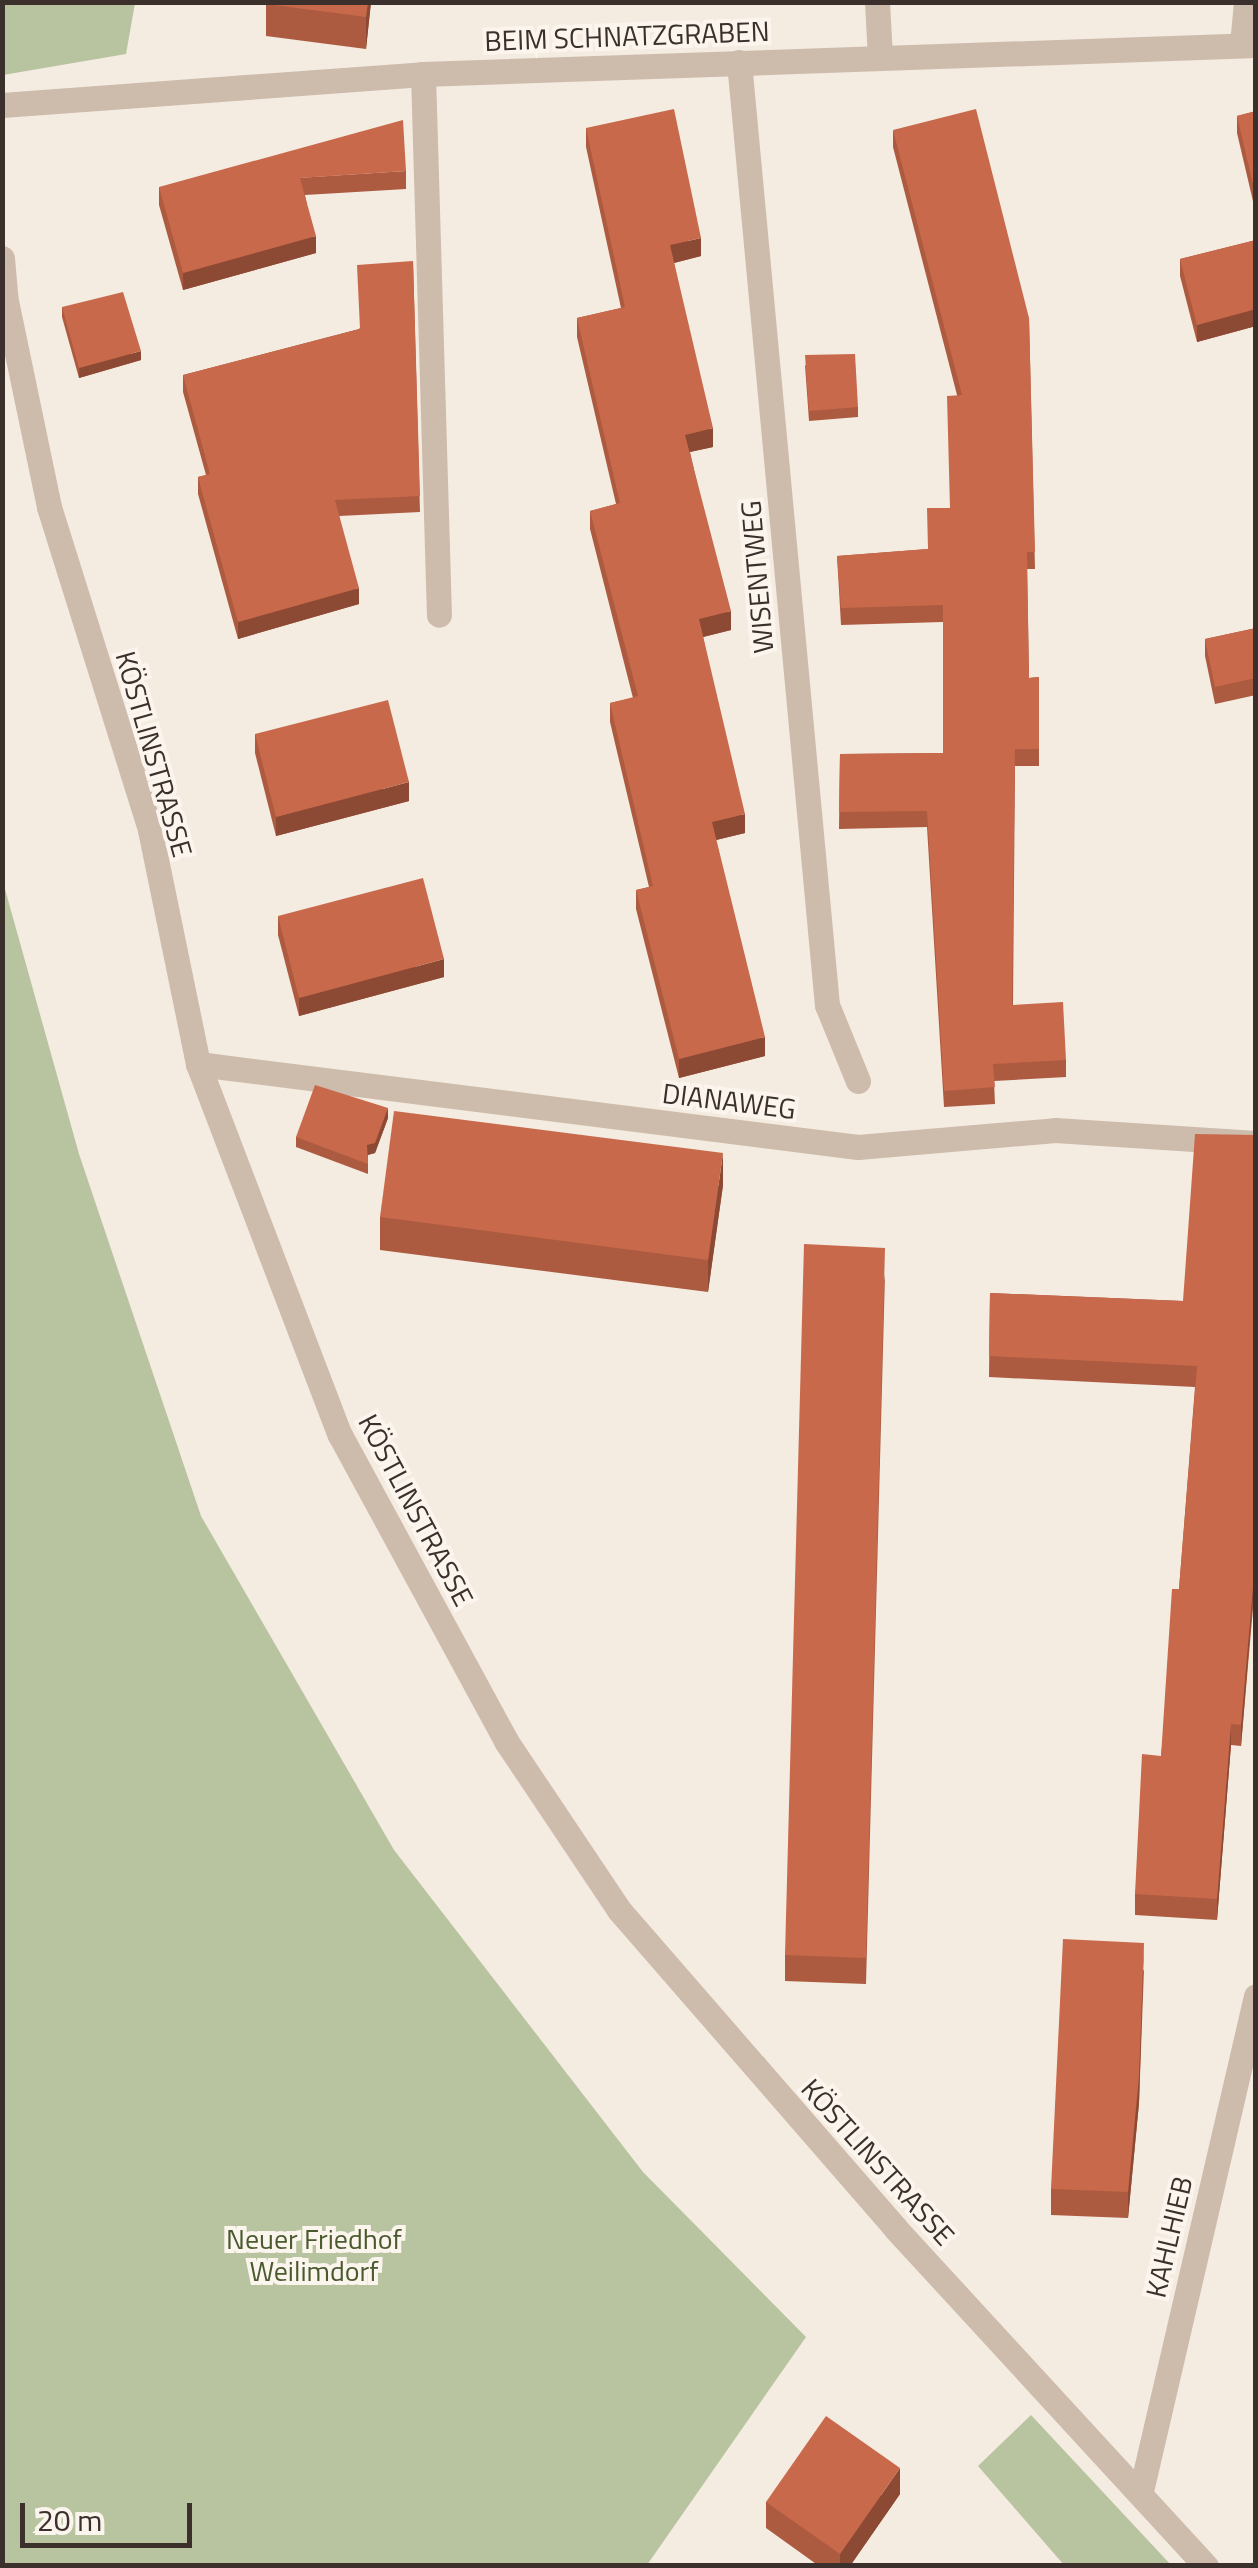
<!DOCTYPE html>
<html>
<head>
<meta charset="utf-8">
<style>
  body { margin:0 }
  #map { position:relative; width:1258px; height:2568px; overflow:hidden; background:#f4ebe1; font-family:"Titillium Web",sans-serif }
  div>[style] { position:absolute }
  .green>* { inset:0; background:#b8c4a0 }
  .service>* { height:25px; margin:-12.5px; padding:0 12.5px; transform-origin:12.5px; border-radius:12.5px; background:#cdbbac }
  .minor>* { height:25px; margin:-12.5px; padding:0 12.5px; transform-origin:12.5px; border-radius:12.5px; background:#cdbbac }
  .wall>* { inset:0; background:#ac5a40 }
  .shaded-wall>* { inset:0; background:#8c4a34 }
  .building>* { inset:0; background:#c8694b }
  span { translate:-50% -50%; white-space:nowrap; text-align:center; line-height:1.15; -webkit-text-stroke:8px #fbf5ee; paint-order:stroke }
  .street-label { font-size:28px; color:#3b302b }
  .park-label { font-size:28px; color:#4a5a2e }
  .frame { position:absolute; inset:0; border:5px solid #3b302b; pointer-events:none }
  .scale { position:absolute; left:20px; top:2503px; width:172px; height:45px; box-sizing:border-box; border:5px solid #3b302b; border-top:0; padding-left:12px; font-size:30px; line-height:35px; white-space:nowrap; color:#3b302b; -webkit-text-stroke:8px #fbf5ee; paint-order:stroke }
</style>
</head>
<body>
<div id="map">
  <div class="green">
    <div style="clip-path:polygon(3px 2px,135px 3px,126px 54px,3px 75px)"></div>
    <div style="clip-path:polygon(3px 882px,79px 1154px,201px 1516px,394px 1850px,643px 2172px,806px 2337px,647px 2565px,3px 2565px)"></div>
    <div style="clip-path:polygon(1031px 2415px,1171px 2565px,1064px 2565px,978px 2466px)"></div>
  </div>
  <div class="service">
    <div style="left:423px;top:74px;width:541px;rotate:88.31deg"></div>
  </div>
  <div class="minor">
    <div style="left:877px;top:2px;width:55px;rotate:86.9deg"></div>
    <div style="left:1242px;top:45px;width:43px;rotate:-84.7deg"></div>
    <div style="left:739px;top:62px;width:947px;rotate:84.67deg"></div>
    <div style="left:827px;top:1005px;width:82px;rotate:67.8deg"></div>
    <div style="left:2px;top:105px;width:422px;rotate:-4.2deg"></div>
    <div style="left:423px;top:74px;width:834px;rotate:-1.99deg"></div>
    <div style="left:2px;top:258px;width:38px;rotate:85deg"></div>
    <div style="left:5px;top:296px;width:216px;rotate:78.2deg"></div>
    <div style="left:49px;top:507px;width:338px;rotate:72.6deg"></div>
    <div style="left:150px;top:830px;width:239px;rotate:78.4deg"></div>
    <div style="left:198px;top:1064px;width:397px;rotate:69.1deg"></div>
    <div style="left:340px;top:1435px;width:348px;rotate:61.5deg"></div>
    <div style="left:506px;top:1741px;width:203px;rotate:56.2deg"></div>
    <div style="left:619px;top:1910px;width:422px;rotate:49deg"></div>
    <div style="left:896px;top:2229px;width:458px;rotate:47.4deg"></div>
    <div style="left:198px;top:1064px;width:665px;rotate:7.17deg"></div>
    <div style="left:858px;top:1147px;width:198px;rotate:-4.9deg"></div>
    <div style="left:1055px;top:1130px;width:201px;rotate:3.7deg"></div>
    <div style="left:1141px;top:2491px;width:508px;rotate:-76.92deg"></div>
  </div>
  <div class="wall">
    <div style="clip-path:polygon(266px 2px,371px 2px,366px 49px,266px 36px)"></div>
    <div style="clip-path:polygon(1256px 111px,1256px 214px,1237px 133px,1237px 116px)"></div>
    <div style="clip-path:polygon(586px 128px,701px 256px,674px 263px,713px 447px,690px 452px,731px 630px,703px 637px,745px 833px,716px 840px,765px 1056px,679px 1078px,636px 909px,636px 890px,649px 887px,610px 722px,610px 703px,633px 698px,590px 529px,590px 511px,616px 504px,577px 337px,577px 318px,621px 308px,586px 147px)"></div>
    <div style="clip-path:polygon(893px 130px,1029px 318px,1035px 569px,1027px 569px,1029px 678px,1039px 677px,1039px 766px,1015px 766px,1013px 1005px,1066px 1060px,1066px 1077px,994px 1081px,995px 1104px,944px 1107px,927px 827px,839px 829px,840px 754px,943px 753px,943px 622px,841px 625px,837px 556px,928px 549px,950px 508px,957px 395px,893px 147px)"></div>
    <div style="clip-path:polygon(406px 171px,406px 189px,305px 195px,316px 253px,183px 290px,159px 205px,159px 187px)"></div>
    <div style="clip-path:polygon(1256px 240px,1256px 326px,1197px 342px,1180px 276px,1180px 259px)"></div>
    <div style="clip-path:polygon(413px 261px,420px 512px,339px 516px,359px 604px,238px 639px,198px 494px,198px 477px,206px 475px,183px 392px,183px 375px,359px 329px)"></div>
    <div style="clip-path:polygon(62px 307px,141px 360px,79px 378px,62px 317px)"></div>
    <div style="clip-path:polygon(805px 365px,858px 407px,858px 417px,809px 421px)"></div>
    <div style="clip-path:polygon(1256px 628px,1256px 695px,1215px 704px,1205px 656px,1205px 639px)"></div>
    <div style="clip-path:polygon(255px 734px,409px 801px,276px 836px,255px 753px)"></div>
    <div style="clip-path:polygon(278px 916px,444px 977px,299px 1016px,278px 935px)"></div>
    <div style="clip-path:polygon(388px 1118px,375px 1153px,368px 1155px,368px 1174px,296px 1147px,296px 1137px)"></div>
    <div style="clip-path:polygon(1256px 1135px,1256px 1574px,1241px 1746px,1231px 1745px,1217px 1920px,1135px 1915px,1135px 1894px,1161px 1756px,1179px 1589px,1195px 1387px,989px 1377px,990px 1293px,1183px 1301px)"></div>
    <div style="clip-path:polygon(723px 1185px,708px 1292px,380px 1250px,380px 1217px)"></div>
    <div style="clip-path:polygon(885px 1274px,866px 1984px,785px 1981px,785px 1955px)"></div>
    <div style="clip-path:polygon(1144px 1969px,1139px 2103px,1128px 2218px,1051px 2215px,1051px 2189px)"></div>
    <div style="clip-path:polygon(1256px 2357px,1256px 2443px,1253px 2443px)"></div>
    <div style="clip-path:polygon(900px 2494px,850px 2566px,819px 2566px,766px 2528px,766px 2502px)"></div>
  </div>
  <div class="shaded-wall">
    <div style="clip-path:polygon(368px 2px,371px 2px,366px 49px,366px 17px)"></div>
    <div style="clip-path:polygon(316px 236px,316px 253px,183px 290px,183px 273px)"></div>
    <div style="clip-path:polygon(701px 238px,701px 256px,670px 264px,670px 245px)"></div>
    <div style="clip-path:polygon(1256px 309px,1256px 326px,1197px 342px,1197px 325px)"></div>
    <div style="clip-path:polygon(141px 351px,141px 360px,79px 378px,79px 368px)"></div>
    <div style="clip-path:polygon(713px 428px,713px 447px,685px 453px,685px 435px)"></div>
    <div style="clip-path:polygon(359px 588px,359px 604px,238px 639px,238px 622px)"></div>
    <div style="clip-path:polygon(731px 611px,731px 630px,699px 638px,699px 619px)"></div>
    <div style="clip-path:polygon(409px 782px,409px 801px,276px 836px,276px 817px)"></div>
    <div style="clip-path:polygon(745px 814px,745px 833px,712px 841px,712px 822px)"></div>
    <div style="clip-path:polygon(444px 959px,444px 977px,299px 1016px,299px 998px)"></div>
    <div style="clip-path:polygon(765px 1037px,765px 1056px,679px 1078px,679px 1059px)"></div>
    <div style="clip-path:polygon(388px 1108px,388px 1118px,375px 1153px,367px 1155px,367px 1145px)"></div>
    <div style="clip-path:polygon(723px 1153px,723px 1185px,708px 1292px,708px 1260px)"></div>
    <div style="clip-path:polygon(1255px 1553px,1255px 1574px,1241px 1746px,1241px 1725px)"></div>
    <div style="clip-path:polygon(1231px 1724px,1231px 1745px,1217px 1920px,1217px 1899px)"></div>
    <div style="clip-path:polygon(1144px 1943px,1139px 2103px,1128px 2218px,1128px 2192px)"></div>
    <div style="clip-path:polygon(900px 2468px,900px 2494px,850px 2566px,840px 2566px,840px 2554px)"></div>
  </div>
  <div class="building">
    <div style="clip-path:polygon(266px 2px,368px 2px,366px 17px,266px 4px)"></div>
    <div style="clip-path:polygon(674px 109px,701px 238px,670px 245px,713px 428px,685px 435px,731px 611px,699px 619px,745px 814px,712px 822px,765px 1037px,679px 1059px,636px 890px,653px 886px,610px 703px,638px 696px,590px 511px,620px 503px,577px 318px,625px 307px,586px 128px)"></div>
    <div style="clip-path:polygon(976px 109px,1029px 318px,1035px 552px,1027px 552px,1029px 678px,1039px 677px,1039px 749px,1015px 749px,1012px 1005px,1063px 1002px,1066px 1060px,993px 1064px,995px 1087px,944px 1091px,927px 811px,839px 812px,840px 754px,943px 753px,943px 605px,841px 608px,837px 556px,928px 549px,927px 508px,950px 508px,947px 396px,962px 395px,893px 130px)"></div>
    <div style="clip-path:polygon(1256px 111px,1256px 197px,1237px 116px)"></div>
    <div style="clip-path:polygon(403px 120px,406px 171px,300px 178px,316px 236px,183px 273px,159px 187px)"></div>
    <div style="clip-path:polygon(1256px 240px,1256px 309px,1197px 325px,1180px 259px)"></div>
    <div style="clip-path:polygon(413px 261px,420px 496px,335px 500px,359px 588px,238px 622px,198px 477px,210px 474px,183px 375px,360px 329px,357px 265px)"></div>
    <div style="clip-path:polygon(123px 292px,141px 351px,79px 368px,62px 307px)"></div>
    <div style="clip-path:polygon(855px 354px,858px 407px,809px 411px,805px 355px)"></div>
    <div style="clip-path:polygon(1256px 628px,1256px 678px,1215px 687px,1205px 639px)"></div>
    <div style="clip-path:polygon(388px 700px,409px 782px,276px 817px,255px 734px)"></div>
    <div style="clip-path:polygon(423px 878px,444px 959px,299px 998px,278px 916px)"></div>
    <div style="clip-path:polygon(315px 1085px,388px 1108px,375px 1143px,367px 1145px,368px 1164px,296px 1137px)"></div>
    <div style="clip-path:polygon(394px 1111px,723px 1153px,708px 1260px,380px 1217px)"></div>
    <div style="clip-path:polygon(1195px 1134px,1256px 1135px,1256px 1553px,1241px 1725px,1231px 1724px,1217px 1899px,1135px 1894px,1142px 1754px,1161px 1756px,1172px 1589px,1179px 1589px,1197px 1366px,989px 1356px,990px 1293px,1183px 1301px)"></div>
    <div style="clip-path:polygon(804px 1244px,885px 1248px,866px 1958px,785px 1955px)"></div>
    <div style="clip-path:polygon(1063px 1939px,1144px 1943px,1139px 2077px,1128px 2192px,1051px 2189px)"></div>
    <div style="clip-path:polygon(1256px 2357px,1256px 2422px,1253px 2422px)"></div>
    <div style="clip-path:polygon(826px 2416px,900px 2468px,840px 2554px,766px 2502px)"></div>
  </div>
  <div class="street-label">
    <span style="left:627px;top:36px;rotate:-2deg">BEIM SCHNATZGRABEN</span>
    <span style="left:757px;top:577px;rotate:-95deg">WISENTWEG</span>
    <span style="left:154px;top:754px;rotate:74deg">KÖSTLINSTRASSE</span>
    <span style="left:729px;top:1101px;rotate:7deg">DIANAWEG</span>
    <span style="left:416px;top:1510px;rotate:62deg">KÖSTLINSTRASSE</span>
    <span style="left:878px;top:2162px;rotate:48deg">KÖSTLINSTRASSE</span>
    <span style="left:1169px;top:2237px;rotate:-77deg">KAHLHIEB</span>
  </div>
  <div class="park-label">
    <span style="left:314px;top:2255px">Neuer Friedhof<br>Weilimdorf</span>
  </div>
  <div class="frame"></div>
  <div class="scale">20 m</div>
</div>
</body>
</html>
